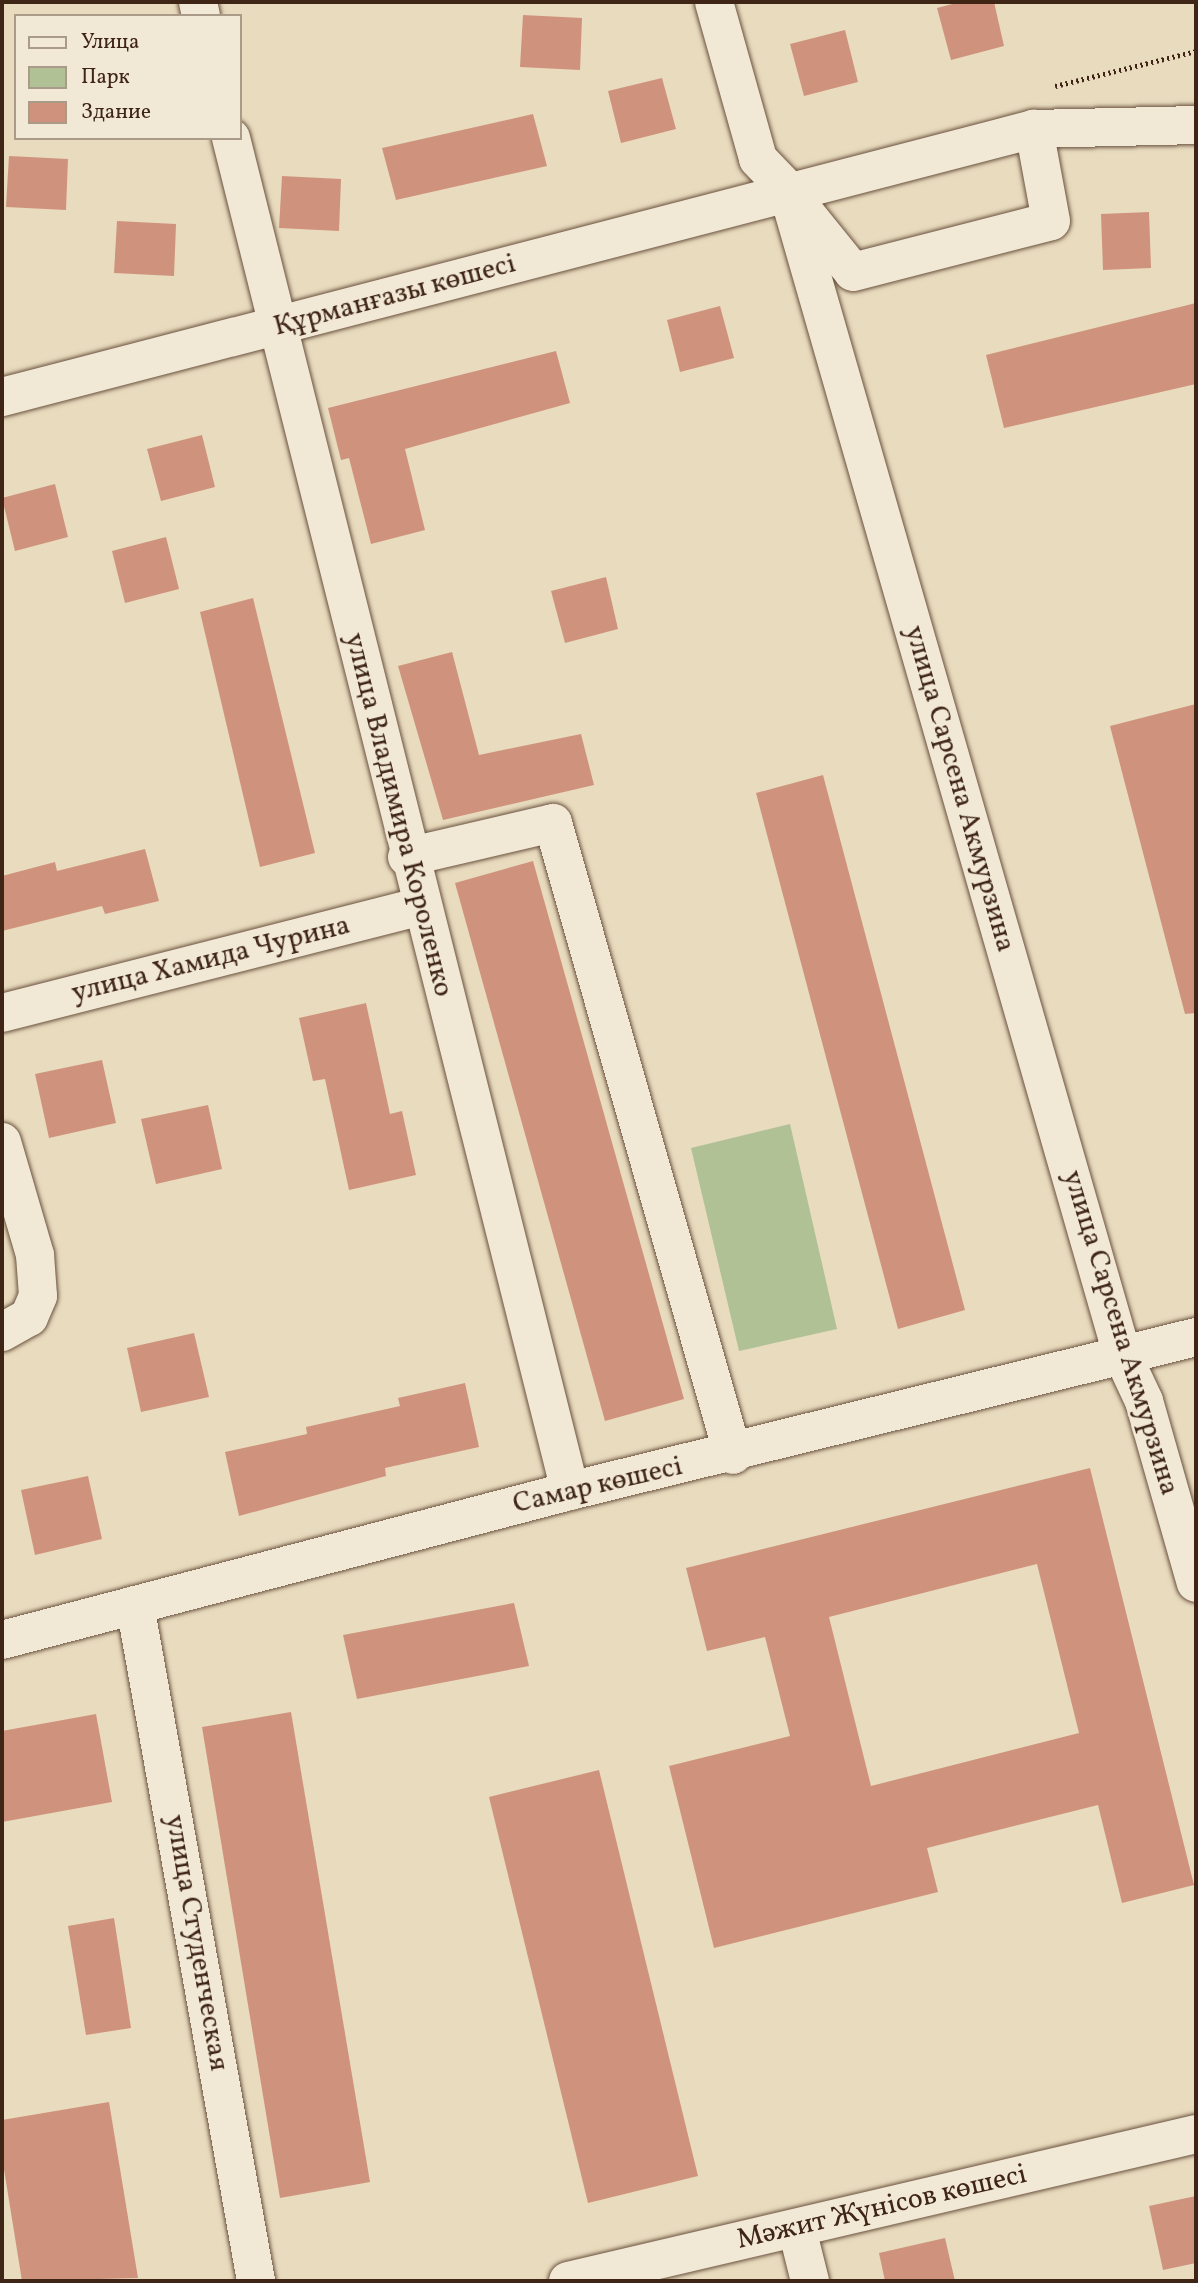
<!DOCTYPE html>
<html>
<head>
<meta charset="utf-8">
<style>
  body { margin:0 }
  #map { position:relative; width:1198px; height:2283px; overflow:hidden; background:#e9dbbe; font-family:Vollkorn,serif }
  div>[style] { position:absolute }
  .green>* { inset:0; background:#b0c196 }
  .building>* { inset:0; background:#cf937d }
  .path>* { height:4.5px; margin-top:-2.25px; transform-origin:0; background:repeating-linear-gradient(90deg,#3f2515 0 2px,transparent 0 5.5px) }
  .roads { filter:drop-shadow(0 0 2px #6a523f) drop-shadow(0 0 2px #6a523f) }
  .minor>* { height:38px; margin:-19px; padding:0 19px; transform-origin:19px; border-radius:19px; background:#f1e8d5 }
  span { translate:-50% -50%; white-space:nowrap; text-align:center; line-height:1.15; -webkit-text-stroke:5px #f1e8d5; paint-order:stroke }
  .street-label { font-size:28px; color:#3f2515 }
  .frame { position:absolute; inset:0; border:4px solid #3f2515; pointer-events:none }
  .legend { position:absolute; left:14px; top:14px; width:228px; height:126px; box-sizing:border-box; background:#f1e8d5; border:2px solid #aa9a88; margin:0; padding:9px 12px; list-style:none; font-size:21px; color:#3f2515 }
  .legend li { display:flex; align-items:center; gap:14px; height:35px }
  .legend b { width:35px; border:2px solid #aa9a88 }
</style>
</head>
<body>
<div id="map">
  <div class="green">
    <div style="clip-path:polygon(790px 1124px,837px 1329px,739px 1351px,691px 1148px)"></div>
  </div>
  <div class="building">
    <div style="clip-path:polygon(960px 2px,994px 2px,1004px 46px,951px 60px,937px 8px)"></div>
    <div style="clip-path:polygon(523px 15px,582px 18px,580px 70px,520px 67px)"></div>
    <div style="clip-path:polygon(845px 30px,858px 82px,804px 96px,790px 44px)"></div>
    <div style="clip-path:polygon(662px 78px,676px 129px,621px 143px,608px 91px)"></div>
    <div style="clip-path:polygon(533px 114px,547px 166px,396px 200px,382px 148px)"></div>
    <div style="clip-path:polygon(9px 156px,68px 159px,66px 210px,6px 207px)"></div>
    <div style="clip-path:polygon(282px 176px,341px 179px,339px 231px,279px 228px)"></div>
    <div style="clip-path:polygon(1149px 212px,1151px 268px,1103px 270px,1101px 214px)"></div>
    <div style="clip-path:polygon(117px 221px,176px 224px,174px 276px,114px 273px)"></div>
    <div style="clip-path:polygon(1196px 303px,1196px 384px,1004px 428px,986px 355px)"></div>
    <div style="clip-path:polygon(720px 306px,734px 358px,680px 372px,667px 320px)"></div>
    <div style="clip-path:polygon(556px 351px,570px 403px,405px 449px,425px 530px,371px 544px,349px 458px,341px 460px,328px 408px)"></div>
    <div style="clip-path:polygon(202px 435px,215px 487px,161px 501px,147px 449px)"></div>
    <div style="clip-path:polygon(55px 484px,68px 537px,15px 551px,2px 498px)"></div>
    <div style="clip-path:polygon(166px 537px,179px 589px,125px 603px,112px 551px)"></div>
    <div style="clip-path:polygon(606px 577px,618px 629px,565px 643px,551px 591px)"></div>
    <div style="clip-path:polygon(253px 598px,315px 853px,260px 867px,200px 612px)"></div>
    <div style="clip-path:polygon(452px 652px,479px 755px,581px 734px,594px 785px,443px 820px,398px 666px)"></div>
    <div style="clip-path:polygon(1196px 704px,1196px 1013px,1185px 1014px,1110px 726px)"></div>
    <div style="clip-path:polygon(823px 775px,965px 1310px,898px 1329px,756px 793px)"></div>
    <div style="clip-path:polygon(145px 849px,159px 901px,105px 914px,102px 906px,2px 931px,2px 876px,55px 862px,57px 871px)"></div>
    <div style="clip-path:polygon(533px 861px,684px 1399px,605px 1421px,455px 883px)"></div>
    <div style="clip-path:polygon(366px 1003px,390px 1114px,402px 1111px,416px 1175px,349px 1190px,325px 1079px,313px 1081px,299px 1018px)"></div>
    <div style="clip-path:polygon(102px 1060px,116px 1123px,49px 1138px,35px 1074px)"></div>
    <div style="clip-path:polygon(208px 1105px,222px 1169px,156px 1184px,141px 1119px)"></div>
    <div style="clip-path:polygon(194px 1333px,209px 1397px,141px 1412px,127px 1348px)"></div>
    <div style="clip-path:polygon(465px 1383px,479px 1447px,385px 1468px,386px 1476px,239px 1516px,225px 1452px,307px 1434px,306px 1427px,400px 1406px,398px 1398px)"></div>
    <div style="clip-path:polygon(evenodd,1090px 1468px,1194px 1885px,1122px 1903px,1098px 1805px,927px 1848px,938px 1892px,714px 1948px,669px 1766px,790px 1736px,765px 1637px,707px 1651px,686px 1568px,1090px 1468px,1037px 1564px,1079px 1733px,871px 1786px,829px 1617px,1037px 1564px)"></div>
    <div style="clip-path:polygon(88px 1476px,102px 1539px,35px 1555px,21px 1490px)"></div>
    <div style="clip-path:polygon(514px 1603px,529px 1666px,357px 1699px,343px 1635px)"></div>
    <div style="clip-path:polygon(291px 1712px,370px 2182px,280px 2198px,202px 1727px)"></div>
    <div style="clip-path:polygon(96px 1714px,112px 1802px,2px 1822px,2px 1731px)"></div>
    <div style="clip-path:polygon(599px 1770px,698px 2176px,588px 2203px,489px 1797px)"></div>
    <div style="clip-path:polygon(114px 1918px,131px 2028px,86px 2035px,68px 1926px)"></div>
    <div style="clip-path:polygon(109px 2102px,138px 2278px,22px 2281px,2px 2157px,2px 2120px)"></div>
    <div style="clip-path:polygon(1196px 2196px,1196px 2263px,1163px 2270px,1149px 2206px)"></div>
    <div style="clip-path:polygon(945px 2238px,955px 2281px,885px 2281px,879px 2253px)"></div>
  </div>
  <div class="path">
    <div style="left:1055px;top:86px;width:145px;rotate:-13.9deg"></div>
  </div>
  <div class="roads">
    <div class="minor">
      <div style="left:198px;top:2px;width:14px;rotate:78deg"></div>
      <div style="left:714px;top:2px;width:163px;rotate:74.3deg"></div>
      <div style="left:758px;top:159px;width:42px;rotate:46deg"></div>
      <div style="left:787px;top:189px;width:1212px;rotate:73.96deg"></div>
      <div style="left:1122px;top:1354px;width:52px;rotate:64.9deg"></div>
      <div style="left:1144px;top:1401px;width:189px;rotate:74.1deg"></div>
      <div style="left:231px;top:138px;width:1395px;rotate:75.93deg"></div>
      <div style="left:798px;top:204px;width:87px;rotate:51deg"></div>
      <div style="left:853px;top:272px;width:204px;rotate:-14.4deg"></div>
      <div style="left:1051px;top:221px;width:94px;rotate:-100.5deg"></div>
      <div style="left:2px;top:397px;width:1066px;rotate:-14.56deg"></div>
      <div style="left:1034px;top:129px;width:162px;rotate:-1.4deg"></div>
      <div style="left:407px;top:857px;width:150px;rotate:-13.1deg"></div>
      <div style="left:553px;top:823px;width:657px;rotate:74.1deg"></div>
      <div style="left:2px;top:1013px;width:432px;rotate:-14.3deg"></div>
      <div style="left:2px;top:1142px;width:118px;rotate:73.7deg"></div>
      <div style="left:35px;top:1255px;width:41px;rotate:85.8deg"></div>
      <div style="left:38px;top:1296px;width:23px;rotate:113deg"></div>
      <div style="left:29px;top:1317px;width:31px;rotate:151deg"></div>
      <div style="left:135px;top:1605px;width:687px;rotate:79.85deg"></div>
      <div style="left:2px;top:1640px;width:587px;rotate:-14.7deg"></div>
      <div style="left:570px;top:1491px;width:645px;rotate:-13.82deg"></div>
      <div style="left:797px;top:2229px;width:54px;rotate:76deg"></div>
      <div style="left:568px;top:2281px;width:645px;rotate:-13.17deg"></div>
    </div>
  </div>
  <div class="street-label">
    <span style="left:395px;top:296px;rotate:-15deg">Құрманғазы көшесі</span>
    <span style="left:959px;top:789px;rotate:74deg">улица Сарсена Акмурзина</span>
    <span style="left:398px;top:815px;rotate:76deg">улица Владимира Короленко</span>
    <span style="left:211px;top:960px;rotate:-14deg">улица Хамида Чурина</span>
    <span style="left:1120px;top:1333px;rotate:73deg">улица Сарсена Акмурзина</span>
    <span style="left:598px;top:1486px;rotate:-13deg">Самар көшесі</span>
    <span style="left:196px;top:1943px;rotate:80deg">улица Студенческая</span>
    <span style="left:882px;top:2208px;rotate:-13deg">Мәжит Жүнісов көшесі</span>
  </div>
  <div class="frame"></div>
  <ul class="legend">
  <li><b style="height:9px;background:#f1e8d5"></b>Улица</li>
  <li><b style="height:19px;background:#b0c196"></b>Парк</li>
  <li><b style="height:19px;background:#cf937d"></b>Здание</li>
  </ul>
</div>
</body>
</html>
